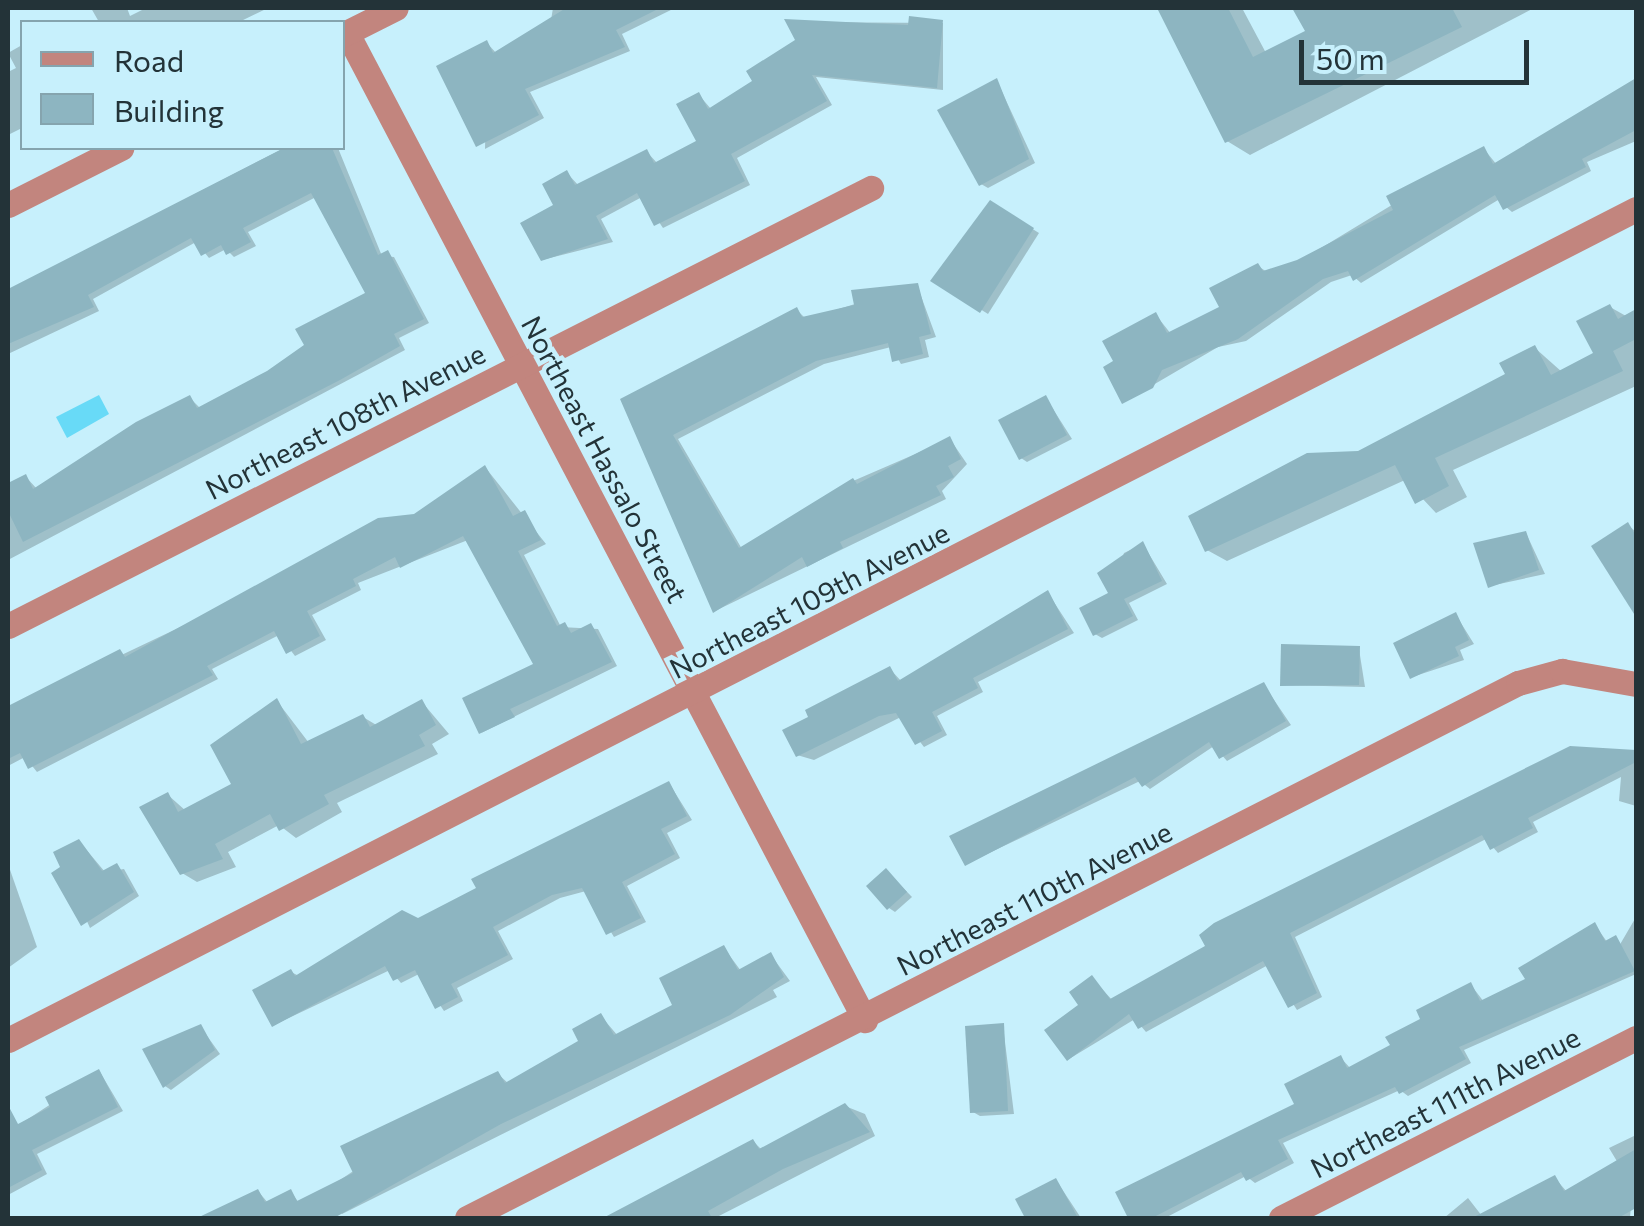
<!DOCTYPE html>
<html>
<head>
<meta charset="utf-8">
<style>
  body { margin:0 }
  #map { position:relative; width:1644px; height:1226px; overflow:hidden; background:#c7f0fc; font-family:Commissioner,sans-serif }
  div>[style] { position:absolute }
  .water>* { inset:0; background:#68daf7 }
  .shadow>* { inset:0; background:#0003 }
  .building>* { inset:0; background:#8db5c1 }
  .minor>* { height:25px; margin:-12.5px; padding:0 12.5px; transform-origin:12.5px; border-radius:12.5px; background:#c2857e }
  span { translate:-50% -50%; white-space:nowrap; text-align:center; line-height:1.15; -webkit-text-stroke:9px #c7f0fc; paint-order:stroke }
  .street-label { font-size:28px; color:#233338 }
  .frame { position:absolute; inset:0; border:10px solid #233338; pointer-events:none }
  .legend { position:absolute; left:20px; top:20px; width:325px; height:130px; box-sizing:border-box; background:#c7f0fc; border:2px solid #85a4ae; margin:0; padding:12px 18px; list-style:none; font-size:30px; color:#233338 }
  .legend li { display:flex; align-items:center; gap:20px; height:50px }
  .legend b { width:50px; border:2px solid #85a4ae }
  .scale { position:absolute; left:1299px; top:40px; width:230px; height:45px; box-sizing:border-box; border:5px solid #233338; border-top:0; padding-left:12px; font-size:30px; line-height:35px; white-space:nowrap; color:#233338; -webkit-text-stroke:8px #c7f0fc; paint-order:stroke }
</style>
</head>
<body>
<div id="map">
  <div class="water">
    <div style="clip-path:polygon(99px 395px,109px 414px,67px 438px,56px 417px)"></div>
  </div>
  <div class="shadow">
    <div style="clip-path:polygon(91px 8px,127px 8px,130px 16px,146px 8px,268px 8px,239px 22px,99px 22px)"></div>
    <div style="clip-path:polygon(553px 8px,675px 8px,622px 34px,630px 51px,530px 92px,544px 118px,485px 149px,487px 43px,497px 54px,550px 26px)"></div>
    <div style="clip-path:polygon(1158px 8px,1242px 8px,1266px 53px,1308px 32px,1295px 8px,1534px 8px,1250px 155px,1227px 141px)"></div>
    <div style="clip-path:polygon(788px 22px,943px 23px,943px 90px,816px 77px,832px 105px,737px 158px,750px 185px,663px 228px,642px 197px,601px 219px,613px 242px,542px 260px,567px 173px,579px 186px,647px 152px,658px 164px,699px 142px,699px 95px,711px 109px,755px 82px,798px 41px)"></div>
    <div style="clip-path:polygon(22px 45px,22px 128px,8px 135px,8px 72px,16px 68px,8px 53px)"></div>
    <div style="clip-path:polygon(997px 81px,1035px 163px,988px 188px,981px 184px)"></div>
    <div style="clip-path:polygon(1636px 83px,1636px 141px,1587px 162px,1591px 171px,1512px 212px,1498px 200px,1361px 283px,1352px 275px,1331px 282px,1246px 341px,1218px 347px,1124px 402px,1117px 362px,1156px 315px,1171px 334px,1222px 308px,1258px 266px,1267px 272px,1298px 262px,1484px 149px,1497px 165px)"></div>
    <div style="clip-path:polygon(284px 148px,338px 148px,382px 256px,394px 257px,429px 323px,399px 338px,405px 350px,8px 560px,8px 487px,26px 477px,37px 489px,190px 398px,201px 409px,268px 374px,368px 295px,316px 197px,248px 232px,256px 246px,234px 257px,226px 249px,209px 258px,196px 242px,93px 299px,99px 311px,8px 354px,8px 291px)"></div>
    <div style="clip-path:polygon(991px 203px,1039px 233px,988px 314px,934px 280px)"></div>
    <div style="clip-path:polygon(917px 285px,936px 337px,925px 340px,929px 357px,901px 364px,891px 347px,824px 364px,678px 439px,742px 549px,853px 481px,950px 439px,967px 464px,942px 491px,946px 499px,715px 611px,623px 400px,797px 310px,806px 319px)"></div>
    <div style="clip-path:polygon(1610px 307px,1626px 316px,1636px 311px,1636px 386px,1453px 470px,1467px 497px,1436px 513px,1405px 480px,1227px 561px,1207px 550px,1358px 453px,1509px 375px,1535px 348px,1562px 372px,1596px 354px)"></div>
    <div style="clip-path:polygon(1046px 398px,1072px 439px,1027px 462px,1021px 458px)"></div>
    <div style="clip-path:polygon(485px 467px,546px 544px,524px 555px,561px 627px,598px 629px,617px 666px,481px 733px,536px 665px,468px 540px,358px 583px,361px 590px,312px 615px,326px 640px,295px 656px,279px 635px,212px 669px,218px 679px,37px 772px,25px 757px,8px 766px,8px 709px,414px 516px)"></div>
    <div style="clip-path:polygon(1628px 525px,1636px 532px,1636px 613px,1594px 546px)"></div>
    <div style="clip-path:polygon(1526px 533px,1545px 574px,1490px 586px)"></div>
    <div style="clip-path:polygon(1143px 544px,1167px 584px,1129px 603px,1138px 620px,1102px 638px,1095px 634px,1124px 553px)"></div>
    <div style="clip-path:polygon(1048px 593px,1074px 633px,978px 682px,983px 692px,937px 716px,947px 735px,924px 747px,901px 717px,814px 760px,797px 755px,890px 669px,902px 682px)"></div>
    <div style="clip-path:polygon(1456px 615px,1474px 644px,1460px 650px,1464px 660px,1412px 677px)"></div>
    <div style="clip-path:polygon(1359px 649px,1365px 687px,1282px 685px)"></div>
    <div style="clip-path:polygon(1264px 685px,1291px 725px,1227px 761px,1214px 746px,1150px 789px,1140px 781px,966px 864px)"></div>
    <div style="clip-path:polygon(277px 701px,309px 743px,363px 717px,378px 726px,422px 702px,449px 734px,432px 744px,438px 754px,337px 803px,342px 812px,296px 838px,279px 825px,228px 852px,236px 867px,197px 882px,182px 873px,168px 795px,186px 811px,234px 785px)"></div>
    <div style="clip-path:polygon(1571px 748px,1636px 753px,1636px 806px,1619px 801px,1621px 777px,1533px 822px,1538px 832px,1498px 853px,1486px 839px,1295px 937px,1322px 997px,1297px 1010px,1268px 965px,1146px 1032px,1135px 1019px,1069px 1059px,1092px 978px,1113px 1001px)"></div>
    <div style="clip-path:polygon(669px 783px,692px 820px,667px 833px,680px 858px,627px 886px,646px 922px,614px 937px,586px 891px,560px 898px,498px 931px,513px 959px,457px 988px,463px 1001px,444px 1011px,419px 974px,401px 983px,390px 970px,274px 1025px,291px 972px,299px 976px,418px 921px)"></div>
    <div style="clip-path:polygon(79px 841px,105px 872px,124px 869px,139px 896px,90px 928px,63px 868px)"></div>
    <div style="clip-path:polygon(8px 864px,37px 947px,8px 968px)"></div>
    <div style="clip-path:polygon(887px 871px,912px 897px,895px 912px,889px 908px)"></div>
    <div style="clip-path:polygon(1636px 917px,1636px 974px,1464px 1050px,1471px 1063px,1408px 1096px,1400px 1090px,1283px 1143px,1294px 1163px,1255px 1183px,1246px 1176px,1165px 1218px,1131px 1218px,1118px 1193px,1298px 1105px,1341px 1058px,1351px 1069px,1394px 1046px,1471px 985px,1484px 1002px,1528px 980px,1595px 925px,1615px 953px)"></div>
    <div style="clip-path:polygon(724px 948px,741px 971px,771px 955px,790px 981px,773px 990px,777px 997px,342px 1214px,328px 1188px,498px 1074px,509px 1084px,582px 1042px,601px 1016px,618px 1036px,676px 1006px)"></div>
    <div style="clip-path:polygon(200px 1026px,220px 1054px,171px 1090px,165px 1086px)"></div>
    <div style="clip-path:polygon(1003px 1026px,1014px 1114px,980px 1116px,973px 1112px)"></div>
    <div style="clip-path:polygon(100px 1072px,123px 1111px,37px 1154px,47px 1174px,8px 1195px,8px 1132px)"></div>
    <div style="clip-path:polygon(845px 1106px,865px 1114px,875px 1136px,715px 1218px,612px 1218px,753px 1141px,762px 1150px)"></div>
    <div style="clip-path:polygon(1636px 1135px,1630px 1218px,1580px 1211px,1444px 1218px,1468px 1198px,1482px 1216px,1555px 1178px,1567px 1192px,1618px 1163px,1609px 1148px)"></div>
    <div style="clip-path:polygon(1056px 1180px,1081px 1218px,1028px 1218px,1018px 1200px)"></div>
    <div style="clip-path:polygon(258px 1191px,268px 1203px,291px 1192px,310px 1218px,226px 1218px,225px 1208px)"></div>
  </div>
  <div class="building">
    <div style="clip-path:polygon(566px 8px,660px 8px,616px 30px,625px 47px,525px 89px,539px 115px,476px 147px,436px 66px,487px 40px,493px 53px)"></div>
    <div style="clip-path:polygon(1157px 8px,1228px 8px,1253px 57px,1305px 31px,1292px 8px,1452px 8px,1462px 27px,1225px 143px)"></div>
    <div style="clip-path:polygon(909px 16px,943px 20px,937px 88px,812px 75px,827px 101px,731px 154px,745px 181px,654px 226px,637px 193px,596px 216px,608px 239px,541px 261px,520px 223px,553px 205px,542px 184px,567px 170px,575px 185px,647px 149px,654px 163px,696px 141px,676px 104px,699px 92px,708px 109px,752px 81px,746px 71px,795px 40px,784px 19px,908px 25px)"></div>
    <div style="clip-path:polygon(997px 78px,1029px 159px,979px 186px,937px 110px)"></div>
    <div style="clip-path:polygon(1636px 78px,1636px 130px,1582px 159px,1586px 167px,1503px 210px,1495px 195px,1353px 281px,1348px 271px,1323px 279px,1238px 339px,1162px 370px,1153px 388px,1122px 404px,1103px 367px,1113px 361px,1102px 341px,1156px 312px,1167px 333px,1219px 307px,1209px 288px,1258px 263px,1263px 271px,1297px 260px,1393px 210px,1386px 196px,1484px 146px,1493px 164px)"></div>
    <div style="clip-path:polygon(284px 148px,332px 148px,378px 255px,388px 250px,424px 319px,394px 334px,400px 346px,340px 380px,23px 542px,8px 511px,8px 483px,26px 474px,33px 489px,136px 422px,190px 395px,197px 408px,267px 371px,304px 345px,295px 329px,365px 293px,311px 193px,243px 228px,251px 242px,226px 255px,221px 245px,201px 256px,191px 238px,88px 295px,94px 307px,8px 344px,8px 289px)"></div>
    <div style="clip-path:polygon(990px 200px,1034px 228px,980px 313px,930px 281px)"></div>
    <div style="clip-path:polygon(918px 283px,931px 334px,919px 337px,923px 354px,892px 362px,888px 343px,816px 361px,673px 435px,739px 548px,853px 478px,857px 484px,950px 436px,961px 459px,948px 466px,954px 477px,936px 486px,941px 495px,840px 542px,843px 548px,807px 567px,802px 557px,713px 613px,620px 399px,797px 307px,802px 317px,854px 305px,851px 290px)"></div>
    <div style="clip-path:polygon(1610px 304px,1618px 319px,1636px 309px,1636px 339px,1613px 351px,1623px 371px,1435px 458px,1449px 486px,1415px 504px,1395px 465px,1205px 552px,1188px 516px,1307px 453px,1358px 451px,1505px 374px,1499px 363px,1535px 345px,1551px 375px,1593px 353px,1576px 321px)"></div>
    <div style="clip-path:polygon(1046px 395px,1067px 435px,1019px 460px,998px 420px)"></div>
    <div style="clip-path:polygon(485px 465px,513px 516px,525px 510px,541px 540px,518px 551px,557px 626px,565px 622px,571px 633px,591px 623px,612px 662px,510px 709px,515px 717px,479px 734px,462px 698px,533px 664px,463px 536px,400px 568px,395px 557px,353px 579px,356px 586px,307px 611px,320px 636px,286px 654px,274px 631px,207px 666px,213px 675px,28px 769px,20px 753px,8px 759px,8px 706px,120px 649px,125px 657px,378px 518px,414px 514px)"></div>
    <div style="clip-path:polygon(1628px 522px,1636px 536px,1636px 617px,1591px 546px)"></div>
    <div style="clip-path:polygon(1526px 531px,1539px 570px,1488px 588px,1473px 543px)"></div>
    <div style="clip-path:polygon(1143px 541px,1162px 581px,1124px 599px,1133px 616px,1093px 636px,1079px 608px,1108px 593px,1097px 573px)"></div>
    <div style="clip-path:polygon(1048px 590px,1068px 629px,973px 678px,978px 688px,932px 712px,942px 731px,915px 745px,896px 713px,879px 716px,796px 757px,782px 730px,808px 717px,805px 710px,890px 666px,898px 681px)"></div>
    <div style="clip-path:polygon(1456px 612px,1469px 640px,1455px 647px,1459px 656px,1410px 679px,1393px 643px)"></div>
    <div style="clip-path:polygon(1281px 644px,1360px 646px,1359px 685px,1280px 686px)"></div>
    <div style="clip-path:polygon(1264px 682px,1286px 721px,1219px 759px,1209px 742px,1142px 787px,1135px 777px,965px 866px,949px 836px)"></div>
    <div style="clip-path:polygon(277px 698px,301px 744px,363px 714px,370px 727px,422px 699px,436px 725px,419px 735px,425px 746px,324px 795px,329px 804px,279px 831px,270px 814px,215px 844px,223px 859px,180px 875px,139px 807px,168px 792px,178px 812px,231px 784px,210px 745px)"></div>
    <div style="clip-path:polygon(1570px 746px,1636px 750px,1636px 762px,1528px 818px,1533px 828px,1490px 850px,1482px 835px,1290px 933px,1317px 993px,1288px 1008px,1263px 961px,1138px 1029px,1129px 1014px,1067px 1061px,1044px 1030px,1078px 1005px,1069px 992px,1092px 975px,1110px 999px,1205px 946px,1199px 935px,1214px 923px)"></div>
    <div style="clip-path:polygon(669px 781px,687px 816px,661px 829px,675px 854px,622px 882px,641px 918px,606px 935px,582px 888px,552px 895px,493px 927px,508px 955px,451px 984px,458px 997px,435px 1009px,415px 970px,393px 981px,385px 966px,272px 1027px,252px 990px,291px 969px,295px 976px,402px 910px,418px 918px,476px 888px,471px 879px)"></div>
    <div style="clip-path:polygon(79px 839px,102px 871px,117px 863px,134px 892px,81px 926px,51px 873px,60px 867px,53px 852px)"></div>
    <div style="clip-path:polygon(886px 868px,907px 892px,887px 910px,866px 886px)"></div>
    <div style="clip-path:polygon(1595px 922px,1605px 941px,1616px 935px,1635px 971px,1459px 1047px,1466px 1059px,1399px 1094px,1395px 1087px,1278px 1140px,1288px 1159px,1246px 1181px,1241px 1172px,1152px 1218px,1128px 1218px,1115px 1192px,1294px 1104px,1284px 1084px,1341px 1055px,1347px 1068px,1390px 1045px,1385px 1037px,1420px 1019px,1416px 1010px,1471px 982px,1480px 1001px,1525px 979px,1518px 968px)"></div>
    <div style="clip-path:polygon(724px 945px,738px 970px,771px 952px,784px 977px,730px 1015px,501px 1124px,334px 1218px,197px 1218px,258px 1189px,265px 1202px,291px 1189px,297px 1201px,353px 1173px,340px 1146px,498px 1071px,505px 1083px,578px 1041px,572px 1029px,601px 1013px,614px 1035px,672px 1005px,659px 978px)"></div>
    <div style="clip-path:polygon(1004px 1023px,1008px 1111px,970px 1113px,965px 1026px)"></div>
    <div style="clip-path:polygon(201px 1024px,215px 1050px,163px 1088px,142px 1049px)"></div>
    <div style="clip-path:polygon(99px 1069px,118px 1107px,32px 1150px,42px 1170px,8px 1188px,8px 1105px,18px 1124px,50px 1107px,45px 1097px)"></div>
    <div style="clip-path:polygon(845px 1103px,870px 1132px,783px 1169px,708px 1211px,712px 1218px,603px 1218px,753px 1139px,759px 1149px)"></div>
    <div style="clip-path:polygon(1636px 1149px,1636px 1208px,1618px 1218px,1472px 1218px,1555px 1175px,1564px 1191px)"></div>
    <div style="clip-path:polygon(1056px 1178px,1078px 1218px,1025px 1218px,1015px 1199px)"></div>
  </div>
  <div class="minor">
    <div style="left:347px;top:33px;width:1115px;rotate:62.31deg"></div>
    <div style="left:342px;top:35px;width:60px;rotate:-26.6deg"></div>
    <div style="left:8px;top:205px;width:127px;rotate:-26.8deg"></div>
    <div style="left:8px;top:626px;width:968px;rotate:-26.91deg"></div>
    <div style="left:8px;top:1040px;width:1828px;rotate:-27.04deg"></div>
    <div style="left:467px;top:1218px;width:1179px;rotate:-26.98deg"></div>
    <div style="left:1518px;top:683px;width:46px;rotate:-15.3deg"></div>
    <div style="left:1562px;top:671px;width:75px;rotate:10deg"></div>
    <div style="left:1281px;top:1218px;width:398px;rotate:-26.9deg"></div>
  </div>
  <div class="street-label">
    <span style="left:345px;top:421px;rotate:-27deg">Northeast 108th Avenue</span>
    <span style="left:605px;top:459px;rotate:62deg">Northeast Hassalo Street</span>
    <span style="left:809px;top:600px;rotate:-27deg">Northeast 109th Avenue</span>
    <span style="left:1034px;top:898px;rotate:-27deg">Northeast 110th Avenue</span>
    <span style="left:1445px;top:1102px;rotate:-27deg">Northeast 111th Avenue</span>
  </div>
  <div class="frame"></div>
  <ul class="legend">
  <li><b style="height:12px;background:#c2857e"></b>Road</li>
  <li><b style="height:28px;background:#8db5c1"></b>Building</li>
  </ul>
  <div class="scale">50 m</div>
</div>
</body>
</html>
